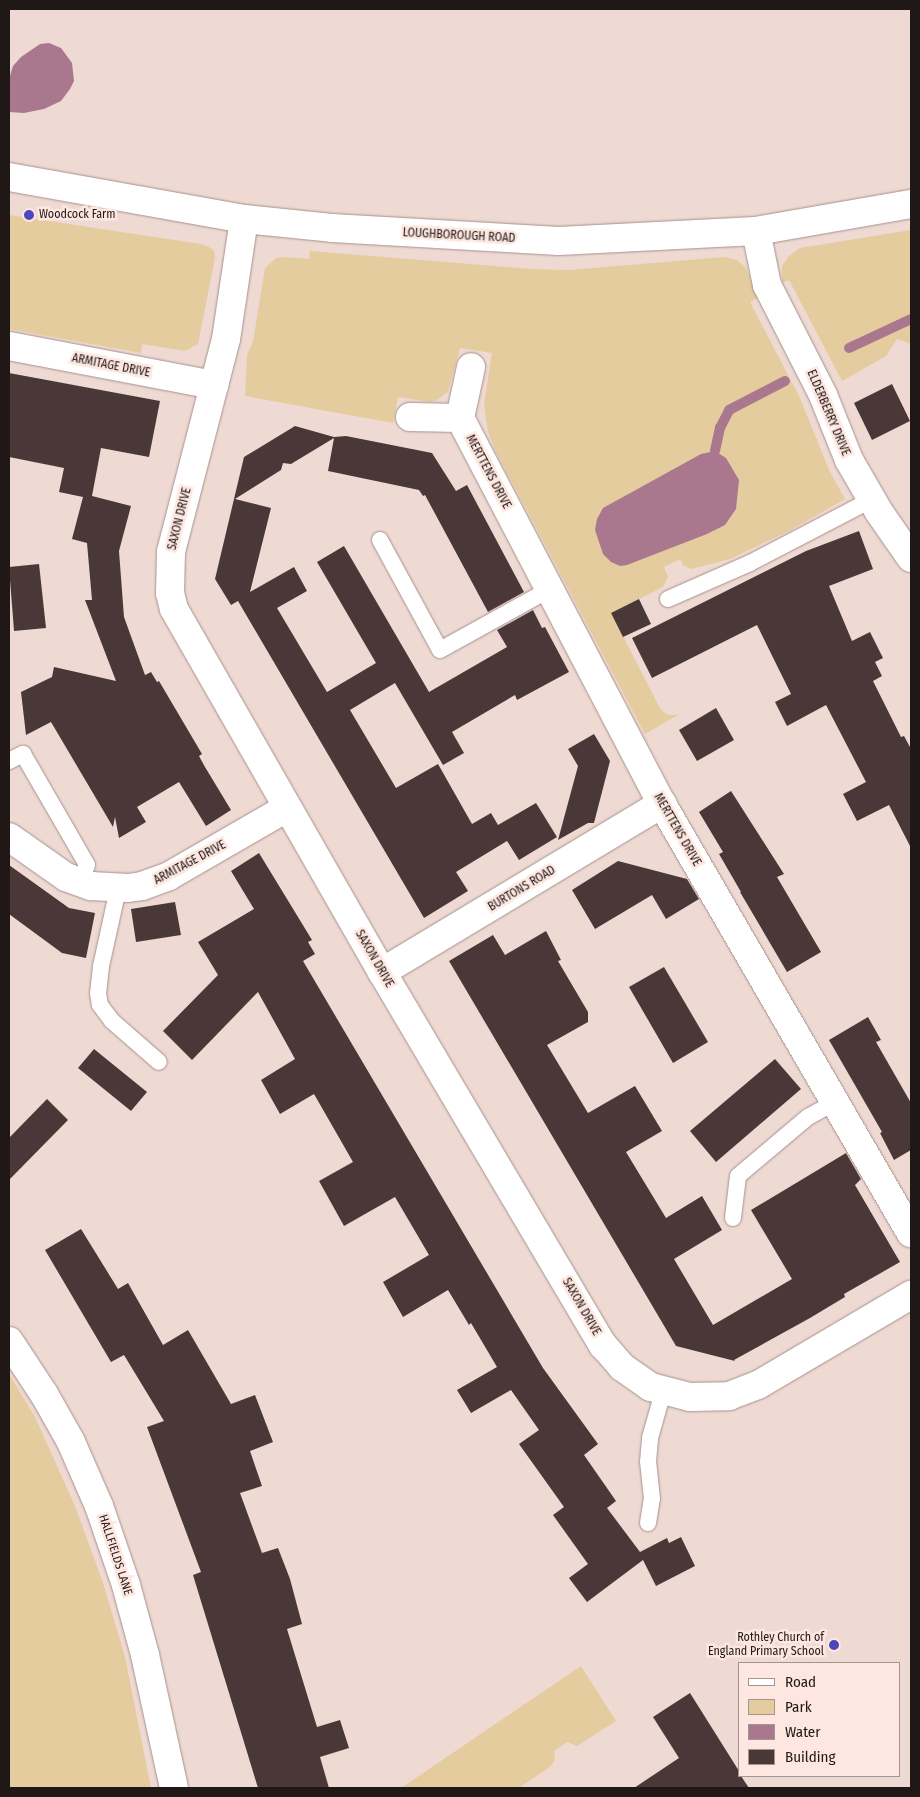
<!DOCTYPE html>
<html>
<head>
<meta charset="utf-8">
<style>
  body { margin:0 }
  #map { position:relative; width:920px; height:1797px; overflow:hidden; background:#efd9d3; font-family:"Fira Sans Condensed",sans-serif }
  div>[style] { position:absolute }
  .green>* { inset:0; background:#e5cc9e }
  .water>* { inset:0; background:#a9788f }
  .stream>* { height:10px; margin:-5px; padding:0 5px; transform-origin:5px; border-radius:5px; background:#a9788f }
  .building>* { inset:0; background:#4a3839 }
  .roads { filter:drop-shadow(0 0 1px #a6928c) drop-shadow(0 0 1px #a6928c) }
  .service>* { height:16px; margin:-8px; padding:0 8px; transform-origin:8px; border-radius:8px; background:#fff }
  .minor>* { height:28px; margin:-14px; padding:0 14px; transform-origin:14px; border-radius:14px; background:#fff }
  .tertiary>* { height:28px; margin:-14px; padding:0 14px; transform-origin:14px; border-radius:14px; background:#fff }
  .dots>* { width:14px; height:14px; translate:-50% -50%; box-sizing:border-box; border:2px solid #fde7e0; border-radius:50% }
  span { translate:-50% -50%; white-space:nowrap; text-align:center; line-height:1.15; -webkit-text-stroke:5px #fde7e0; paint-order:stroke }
  .poi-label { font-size:12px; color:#201816 }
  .left { translate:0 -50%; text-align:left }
  .right { translate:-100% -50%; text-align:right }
  .street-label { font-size:12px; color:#201816 }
  .frame { position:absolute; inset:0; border:10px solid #201816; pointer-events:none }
  .legend { position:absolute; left:738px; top:1662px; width:162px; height:115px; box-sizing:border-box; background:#fde7e0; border:1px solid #a5948f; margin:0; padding:6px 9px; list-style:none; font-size:15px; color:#201816 }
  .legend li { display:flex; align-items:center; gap:10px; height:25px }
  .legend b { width:25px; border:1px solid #a5948f }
</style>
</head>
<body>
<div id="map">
  <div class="green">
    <div style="clip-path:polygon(9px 215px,201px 244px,209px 247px,214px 251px,215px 258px,198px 344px,185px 351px,142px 344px,141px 353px,9px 329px)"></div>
    <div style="clip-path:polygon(911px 230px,911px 344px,897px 339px,886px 356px,842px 381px,789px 280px,782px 283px,782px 266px,789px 256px,800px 248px)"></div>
    <div style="clip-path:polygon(310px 251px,533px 269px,569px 270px,725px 257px,737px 260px,746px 268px,758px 298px,750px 302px,800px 398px,829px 470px,845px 499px,789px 531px,730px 559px,691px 569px,683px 565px,680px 559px,664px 567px,668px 577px,663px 587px,611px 613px,661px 710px,668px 715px,678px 715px,645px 734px,496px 452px,488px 432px,484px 404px,492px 353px,460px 348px,448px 392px,437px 400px,431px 402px,398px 397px,393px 423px,245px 396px,247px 355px,253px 342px,265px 268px,276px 258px,282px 257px,309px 259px)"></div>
    <div style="clip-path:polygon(9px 1374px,35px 1417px,75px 1506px,103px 1583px,125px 1657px,151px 1788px,9px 1788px)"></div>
    <div style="clip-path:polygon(581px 1666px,616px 1721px,577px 1746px,567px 1742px,554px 1751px,555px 1759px,551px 1766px,519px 1788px,401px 1788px)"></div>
  </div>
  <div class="water">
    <div style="clip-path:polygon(49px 43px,61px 48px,72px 63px,74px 81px,70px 89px,61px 101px,44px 109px,24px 113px,9px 112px,9px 79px,13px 66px,21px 57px,40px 44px)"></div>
    <div style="clip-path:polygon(715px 451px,726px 458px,739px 480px,736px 509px,725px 525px,707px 534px,627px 565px,620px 566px,611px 562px,603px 554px,595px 530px,597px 519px,603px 508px,701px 454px)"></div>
  </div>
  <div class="stream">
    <div style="left:849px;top:348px;width:68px;rotate:-25.1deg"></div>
    <div style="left:715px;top:451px;width:24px;rotate:-78deg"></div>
    <div style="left:720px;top:428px;width:20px;rotate:-63deg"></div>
    <div style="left:729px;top:410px;width:63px;rotate:-27.4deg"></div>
  </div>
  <div class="building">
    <div style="clip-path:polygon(9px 373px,160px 401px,149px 457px,101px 448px,92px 496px,131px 506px,119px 551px,124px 617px,145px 675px,151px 672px,157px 682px,159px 681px,202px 754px,199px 756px,205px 767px,231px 810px,206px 826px,179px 782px,137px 807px,146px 822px,119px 838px,115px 817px,113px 827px,51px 722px,26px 735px,21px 692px,52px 677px,54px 667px,116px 681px,85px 600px,92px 600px,87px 543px,72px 539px,83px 497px,59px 492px,64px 468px,9px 457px)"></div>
    <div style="clip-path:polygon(892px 384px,910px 421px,872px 440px,854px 403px)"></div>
    <div style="clip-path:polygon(295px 426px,334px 437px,346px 436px,432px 453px,456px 491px,467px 485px,524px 592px,488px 612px,425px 495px,423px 496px,419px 490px,328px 471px,334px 438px,291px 464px,283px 463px,281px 470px,235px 499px,271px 508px,250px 592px,294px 567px,307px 591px,277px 608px,327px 692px,376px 663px,317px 562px,344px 546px,429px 692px,507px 647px,497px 630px,533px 610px,542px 628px,545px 627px,569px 672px,517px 700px,515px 695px,452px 732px,464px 753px,443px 765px,395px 683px,350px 710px,396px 788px,438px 764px,472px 824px,491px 813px,498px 825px,536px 803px,557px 837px,519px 860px,507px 841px,456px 872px,468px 891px,424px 918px,238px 601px,231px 605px,215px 579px,244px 457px)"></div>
    <div style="clip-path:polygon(859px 531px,873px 569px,829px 586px,852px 641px,870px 632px,883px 658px,875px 662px,882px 676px,873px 681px,901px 737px,904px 736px,911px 749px,911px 848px,889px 805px,857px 821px,843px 794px,866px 782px,826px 705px,787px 726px,775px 702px,791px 694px,757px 625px,652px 678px,632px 638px,806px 551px)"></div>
    <div style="clip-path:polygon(39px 564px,46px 628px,14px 631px,9px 567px)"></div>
    <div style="clip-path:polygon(639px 599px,651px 624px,623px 637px,611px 613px)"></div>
    <div style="clip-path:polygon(716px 708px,734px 740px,697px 761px,679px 730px)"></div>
    <div style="clip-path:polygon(594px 734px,610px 761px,594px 823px,588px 823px,558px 840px,578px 766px,568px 749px)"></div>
    <div style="clip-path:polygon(731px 791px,784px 874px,777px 877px,821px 952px,787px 972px,740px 892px,741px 892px,719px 854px,723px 852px,699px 812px)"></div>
    <div style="clip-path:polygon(259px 853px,312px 940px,308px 942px,315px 954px,303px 961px,543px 1368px,598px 1444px,584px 1455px,616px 1501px,607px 1508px,640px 1552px,667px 1538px,669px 1543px,681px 1537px,695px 1566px,656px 1586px,643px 1560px,587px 1602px,569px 1578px,588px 1564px,553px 1515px,564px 1507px,519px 1444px,539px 1430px,511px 1390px,471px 1413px,457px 1390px,497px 1367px,471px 1323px,469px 1325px,448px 1290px,403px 1317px,383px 1282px,429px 1255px,395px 1197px,344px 1226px,319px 1181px,353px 1162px,314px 1094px,280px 1114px,261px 1080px,295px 1059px,258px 992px,192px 1060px,163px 1031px,218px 975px,198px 942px,254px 909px,231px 871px)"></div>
    <div style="clip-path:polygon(618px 861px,687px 879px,699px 899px,666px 919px,652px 895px,595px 929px,572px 890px)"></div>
    <div style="clip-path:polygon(9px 865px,69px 908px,95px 913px,86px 958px,62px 953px,9px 914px)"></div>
    <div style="clip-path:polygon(175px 902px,181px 935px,136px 942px,131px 909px)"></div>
    <div style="clip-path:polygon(546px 931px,561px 960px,558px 961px,588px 1012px,588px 1022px,547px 1045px,588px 1113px,635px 1086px,662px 1131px,626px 1152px,666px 1218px,702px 1196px,722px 1230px,674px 1259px,713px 1325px,792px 1279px,751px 1210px,846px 1153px,861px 1179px,855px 1185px,900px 1262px,844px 1294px,845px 1297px,810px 1318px,734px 1360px,735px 1361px,676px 1346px,449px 961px,493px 935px,505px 955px)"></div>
    <div style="clip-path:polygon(664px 967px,708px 1042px,673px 1063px,629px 987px)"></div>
    <div style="clip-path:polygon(868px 1017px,881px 1040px,876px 1042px,911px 1103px,911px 1150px,894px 1160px,880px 1133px,882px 1132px,829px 1040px)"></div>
    <div style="clip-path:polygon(94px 1049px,147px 1092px,131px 1111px,78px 1068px)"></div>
    <div style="clip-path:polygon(775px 1059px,801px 1089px,716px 1162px,690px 1131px)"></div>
    <div style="clip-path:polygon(47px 1099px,68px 1120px,9px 1180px,9px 1138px)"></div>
    <div style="clip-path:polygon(81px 1229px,118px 1289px,128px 1283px,163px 1345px,188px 1330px,231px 1404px,255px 1395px,273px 1442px,250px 1451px,262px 1486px,240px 1493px,262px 1553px,278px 1548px,290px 1579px,302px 1624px,287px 1629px,317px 1727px,340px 1720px,349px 1748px,320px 1757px,329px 1788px,258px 1788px,193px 1575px,201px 1572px,147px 1427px,164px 1421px,124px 1355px,111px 1362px,45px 1250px)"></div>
    <div style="clip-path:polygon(690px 1693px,739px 1771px,739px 1776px,741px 1776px,749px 1788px,634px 1788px,679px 1758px,653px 1717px)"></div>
  </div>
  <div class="roads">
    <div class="service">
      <div style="left:380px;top:540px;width:125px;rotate:61.4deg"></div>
      <div style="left:440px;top:650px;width:126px;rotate:-29deg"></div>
      <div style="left:668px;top:599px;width:90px;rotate:-23.7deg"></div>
      <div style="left:750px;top:563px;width:136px;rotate:-27.5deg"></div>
      <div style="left:9px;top:761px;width:16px;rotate:-27deg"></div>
      <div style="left:23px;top:754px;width:128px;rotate:60deg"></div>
      <div style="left:87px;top:865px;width:18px;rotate:112deg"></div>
      <div style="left:118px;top:889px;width:79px;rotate:102.4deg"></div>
      <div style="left:101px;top:966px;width:27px;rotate:96deg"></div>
      <div style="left:98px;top:993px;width:12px;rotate:81deg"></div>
      <div style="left:100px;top:1005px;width:20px;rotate:53deg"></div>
      <div style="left:112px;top:1021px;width:62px;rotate:41.1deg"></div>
      <div style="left:733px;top:1218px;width:42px;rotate:-83.2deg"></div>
      <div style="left:738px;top:1176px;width:92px;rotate:-40.1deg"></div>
      <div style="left:808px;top:1117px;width:31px;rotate:-29deg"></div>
      <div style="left:648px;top:1523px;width:24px;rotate:-81deg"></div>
      <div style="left:652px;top:1499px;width:37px;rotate:-96deg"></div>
      <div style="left:648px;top:1462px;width:24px;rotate:-85deg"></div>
      <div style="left:650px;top:1438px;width:48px;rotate:-74.2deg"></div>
    </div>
    <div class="minor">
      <div style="left:244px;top:219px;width:121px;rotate:98.5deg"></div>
      <div style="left:226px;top:339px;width:220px;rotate:104.5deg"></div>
      <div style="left:171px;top:552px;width:41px;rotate:91.4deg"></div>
      <div style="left:170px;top:593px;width:16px;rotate:76deg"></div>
      <div style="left:174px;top:609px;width:418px;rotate:60.2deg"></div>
      <div style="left:382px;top:972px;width:434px;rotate:59.4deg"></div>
      <div style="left:603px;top:1345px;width:29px;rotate:49deg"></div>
      <div style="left:622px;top:1367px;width:35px;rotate:35deg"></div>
      <div style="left:651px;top:1387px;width:40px;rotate:14.4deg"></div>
      <div style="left:690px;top:1397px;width:39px;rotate:-1deg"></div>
      <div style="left:729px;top:1396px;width:31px;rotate:-21deg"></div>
      <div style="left:758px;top:1385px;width:178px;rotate:-30.5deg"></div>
      <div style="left:756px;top:231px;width:55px;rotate:78.5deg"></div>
      <div style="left:767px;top:285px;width:123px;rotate:63deg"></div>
      <div style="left:823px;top:395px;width:70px;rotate:68.2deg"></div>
      <div style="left:849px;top:460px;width:60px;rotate:60deg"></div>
      <div style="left:879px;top:512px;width:56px;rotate:55.2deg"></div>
      <div style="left:9px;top:346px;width:209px;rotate:10.8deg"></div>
      <div style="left:410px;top:417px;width:50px;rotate:1.1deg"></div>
      <div style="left:460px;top:418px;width:52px;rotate:-77.8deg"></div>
      <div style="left:460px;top:418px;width:436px;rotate:62.4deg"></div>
      <div style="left:662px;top:804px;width:496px;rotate:59.9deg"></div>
      <div style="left:9px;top:837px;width:70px;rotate:35.1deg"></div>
      <div style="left:66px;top:877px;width:27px;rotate:20deg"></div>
      <div style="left:91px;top:886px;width:37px;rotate:3deg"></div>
      <div style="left:128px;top:888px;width:14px;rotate:-8deg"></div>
      <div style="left:142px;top:886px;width:29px;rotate:-20deg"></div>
      <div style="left:169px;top:876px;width:136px;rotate:-30deg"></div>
      <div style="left:382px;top:972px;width:327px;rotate:-31deg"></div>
    </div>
    <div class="tertiary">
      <div style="left:9px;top:177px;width:239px;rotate:10.1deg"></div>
      <div style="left:244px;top:219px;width:88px;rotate:5.8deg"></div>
      <div style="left:332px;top:228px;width:227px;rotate:3.3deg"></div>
      <div style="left:559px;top:241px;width:197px;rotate:-2.9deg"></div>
      <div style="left:756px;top:231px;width:157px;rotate:-9.9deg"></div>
      <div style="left:9px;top:1341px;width:64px;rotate:56.6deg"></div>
      <div style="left:44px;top:1394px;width:55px;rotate:60.6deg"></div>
      <div style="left:71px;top:1442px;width:70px;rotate:66.4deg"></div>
      <div style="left:99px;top:1506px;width:83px;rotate:71.1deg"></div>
      <div style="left:126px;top:1585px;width:73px;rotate:74.8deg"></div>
      <div style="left:145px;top:1655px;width:136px;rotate:77.7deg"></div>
    </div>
  </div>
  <div class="dots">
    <div style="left:29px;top:215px;background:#4c47bd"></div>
    <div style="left:834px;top:1645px;background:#4c47bd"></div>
  </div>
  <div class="poi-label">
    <span class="left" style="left:39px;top:215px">Woodcock Farm</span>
    <span class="right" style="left:824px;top:1645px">Rothley Church of<br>England Primary School</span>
  </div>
  <div class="street-label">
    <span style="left:459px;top:236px;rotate:3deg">LOUGHBOROUGH ROAD</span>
    <span style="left:111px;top:366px;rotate:11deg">ARMITAGE DRIVE</span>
    <span style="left:828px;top:413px;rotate:67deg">ELDERBERRY DRIVE</span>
    <span style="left:488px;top:472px;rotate:62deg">MERTTENS DRIVE</span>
    <span style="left:180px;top:519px;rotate:-76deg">SAXON DRIVE</span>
    <span style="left:677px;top:830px;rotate:60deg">MERTTENS DRIVE</span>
    <span style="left:190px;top:863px;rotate:-28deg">ARMITAGE DRIVE</span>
    <span style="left:522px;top:889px;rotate:-31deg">BURTONS ROAD</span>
    <span style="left:374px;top:959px;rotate:60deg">SAXON DRIVE</span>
    <span style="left:581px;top:1307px;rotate:60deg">SAXON DRIVE</span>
    <span style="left:115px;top:1555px;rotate:72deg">HALLFIELDS LANE</span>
  </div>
  <div class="frame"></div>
  <ul class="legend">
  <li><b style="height:6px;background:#fff"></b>Road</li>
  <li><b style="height:14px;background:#e5cc9e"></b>Park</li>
  <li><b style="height:14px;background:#a9788f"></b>Water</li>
  <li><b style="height:14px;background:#4a3839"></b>Building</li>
  </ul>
</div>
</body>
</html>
